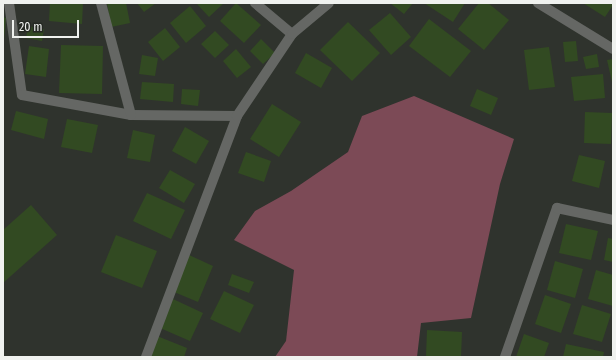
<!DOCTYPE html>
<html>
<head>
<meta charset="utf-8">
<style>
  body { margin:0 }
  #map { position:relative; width:616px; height:360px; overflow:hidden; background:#2f332d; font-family:"Fira Sans Condensed",sans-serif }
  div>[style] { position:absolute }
  .forest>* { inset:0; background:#7c4a56 }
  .building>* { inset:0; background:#324a22 }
  .minor>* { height:10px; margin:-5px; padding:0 5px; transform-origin:5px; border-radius:5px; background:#656764 }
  span { translate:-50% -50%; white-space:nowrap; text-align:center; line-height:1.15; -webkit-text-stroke:3px #252923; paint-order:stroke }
  .frame { position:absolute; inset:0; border:4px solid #f0f2ef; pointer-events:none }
  .scale { position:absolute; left:12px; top:20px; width:67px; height:18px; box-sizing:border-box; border:2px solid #f0f2ef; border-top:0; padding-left:5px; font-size:12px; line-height:14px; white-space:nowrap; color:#f0f2ef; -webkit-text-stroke:3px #252923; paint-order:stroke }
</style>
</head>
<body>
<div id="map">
  <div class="forest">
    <div style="clip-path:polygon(414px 96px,514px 139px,500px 184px,471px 318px,421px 323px,417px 357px,275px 357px,286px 341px,294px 270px,234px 240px,255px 211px,291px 191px,348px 152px,362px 116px)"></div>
  </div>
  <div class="building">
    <div style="clip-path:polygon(50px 3px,83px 3px,82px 24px,49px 21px)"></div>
    <div style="clip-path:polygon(107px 3px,126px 3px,130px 23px,111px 27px)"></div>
    <div style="clip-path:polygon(137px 3px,156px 3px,144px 12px)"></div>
    <div style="clip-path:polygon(196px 3px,224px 3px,209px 17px)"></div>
    <div style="clip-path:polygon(236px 3px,261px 25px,244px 43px,220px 21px)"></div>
    <div style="clip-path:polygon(390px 3px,413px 3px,404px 14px)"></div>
    <div style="clip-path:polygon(424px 3px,465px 3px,453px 22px)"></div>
    <div style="clip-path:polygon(479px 3px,488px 3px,509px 20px,484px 50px,458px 29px)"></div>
    <div style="clip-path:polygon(583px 3px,613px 3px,613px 5px,605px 17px)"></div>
    <div style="clip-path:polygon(190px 6px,206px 26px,186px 43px,170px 23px)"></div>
    <div style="clip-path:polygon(390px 13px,411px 37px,391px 55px,369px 30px)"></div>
    <div style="clip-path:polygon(3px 17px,6px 18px,4px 39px,3px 39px)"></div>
    <div style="clip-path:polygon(429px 19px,471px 51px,450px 77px,409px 46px)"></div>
    <div style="clip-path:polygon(348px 22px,380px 53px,352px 81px,320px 50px)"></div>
    <div style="clip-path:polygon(28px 26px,44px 29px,42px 41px,26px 38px)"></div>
    <div style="clip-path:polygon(165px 28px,180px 47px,163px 61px,148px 42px)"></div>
    <div style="clip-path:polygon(215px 31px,229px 45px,215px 58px,201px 44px)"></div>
    <div style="clip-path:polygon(261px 39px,275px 53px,263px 64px,250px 51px)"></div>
    <div style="clip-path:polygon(576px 41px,578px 61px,565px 62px,563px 42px)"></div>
    <div style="clip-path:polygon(61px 45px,103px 46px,102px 94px,59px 93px)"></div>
    <div style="clip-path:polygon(29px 46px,49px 49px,46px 77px,25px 74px)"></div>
    <div style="clip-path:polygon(549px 47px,555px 87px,529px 90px,524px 50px)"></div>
    <div style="clip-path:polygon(236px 49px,251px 67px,237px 78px,223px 61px)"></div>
    <div style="clip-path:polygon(306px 53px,332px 68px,321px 88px,295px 73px)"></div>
    <div style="clip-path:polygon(597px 54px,599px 67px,586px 69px,583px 57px)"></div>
    <div style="clip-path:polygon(142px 55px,158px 58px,155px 76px,139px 74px)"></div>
    <div style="clip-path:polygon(613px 59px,613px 82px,612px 82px,607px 60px)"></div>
    <div style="clip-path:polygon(603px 74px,605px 98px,574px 101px,571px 77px)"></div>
    <div style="clip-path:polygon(142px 82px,174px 84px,173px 102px,140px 99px)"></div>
    <div style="clip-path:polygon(182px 89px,200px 90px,198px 106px,181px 104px)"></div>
    <div style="clip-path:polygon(477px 89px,498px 98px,491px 115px,470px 106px)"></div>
    <div style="clip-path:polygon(272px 104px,301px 122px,279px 157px,250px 139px)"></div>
    <div style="clip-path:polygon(16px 111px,48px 119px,44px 139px,11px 130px)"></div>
    <div style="clip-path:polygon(585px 112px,612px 113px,611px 144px,584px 143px)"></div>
    <div style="clip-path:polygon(67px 119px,98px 125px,92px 153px,61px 147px)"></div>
    <div style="clip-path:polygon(185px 127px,209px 141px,196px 164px,172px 151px)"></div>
    <div style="clip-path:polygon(133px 130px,155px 135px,150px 162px,127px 158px)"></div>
    <div style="clip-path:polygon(246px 152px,271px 161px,264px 182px,238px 173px)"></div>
    <div style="clip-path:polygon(579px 155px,605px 161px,599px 188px,572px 181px)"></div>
    <div style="clip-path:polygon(170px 170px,195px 184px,184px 203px,159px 188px)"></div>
    <div style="clip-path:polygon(147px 193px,185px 210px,171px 239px,133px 221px)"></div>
    <div style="clip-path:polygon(31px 205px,57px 235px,3px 283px,3px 230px)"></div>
    <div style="clip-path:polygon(566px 224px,598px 231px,591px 260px,559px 253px)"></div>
    <div style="clip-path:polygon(116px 235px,157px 251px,142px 288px,101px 272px)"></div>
    <div style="clip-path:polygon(608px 238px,613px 239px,613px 262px,604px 260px)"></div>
    <div style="clip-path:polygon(189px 255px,213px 266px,198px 302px,174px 292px)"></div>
    <div style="clip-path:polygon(555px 261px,583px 269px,575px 298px,547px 290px)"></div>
    <div style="clip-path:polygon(596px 270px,613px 275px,613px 306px,588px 299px)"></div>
    <div style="clip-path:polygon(232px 274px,254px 282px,249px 293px,228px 285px)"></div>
    <div style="clip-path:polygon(224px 291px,254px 305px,240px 333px,210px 319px)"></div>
    <div style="clip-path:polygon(545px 295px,571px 304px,561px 333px,535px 324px)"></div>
    <div style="clip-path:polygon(173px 299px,203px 313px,190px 341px,160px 328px)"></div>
    <div style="clip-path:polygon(582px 305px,611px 314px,602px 342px,573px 334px)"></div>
    <div style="clip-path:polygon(427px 330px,462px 332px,461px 357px,426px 356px)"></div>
    <div style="clip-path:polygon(524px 334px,549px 343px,544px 357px,516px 357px)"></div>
    <div style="clip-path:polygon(157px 336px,187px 348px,184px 357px,148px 357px)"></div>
    <div style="clip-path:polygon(566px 344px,604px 352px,603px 357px,563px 357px)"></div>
  </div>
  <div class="minor">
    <div style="left:9px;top:3px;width:93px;rotate:82deg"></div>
    <div style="left:22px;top:95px;width:111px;rotate:10.4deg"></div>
    <div style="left:131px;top:115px;width:106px;rotate:0.5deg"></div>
    <div style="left:101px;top:3px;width:116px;rotate:75deg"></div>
    <div style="left:255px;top:3px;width:48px;rotate:40deg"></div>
    <div style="left:538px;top:3px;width:88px;rotate:31.5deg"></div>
    <div style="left:146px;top:357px;width:258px;rotate:-69.3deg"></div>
    <div style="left:237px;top:116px;width:99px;rotate:-56.1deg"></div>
    <div style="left:292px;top:34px;width:48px;rotate:-40deg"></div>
    <div style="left:505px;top:357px;width:158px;rotate:-70.8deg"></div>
    <div style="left:557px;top:208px;width:57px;rotate:12.1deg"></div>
  </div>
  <div class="frame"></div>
  <div class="scale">20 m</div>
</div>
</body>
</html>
